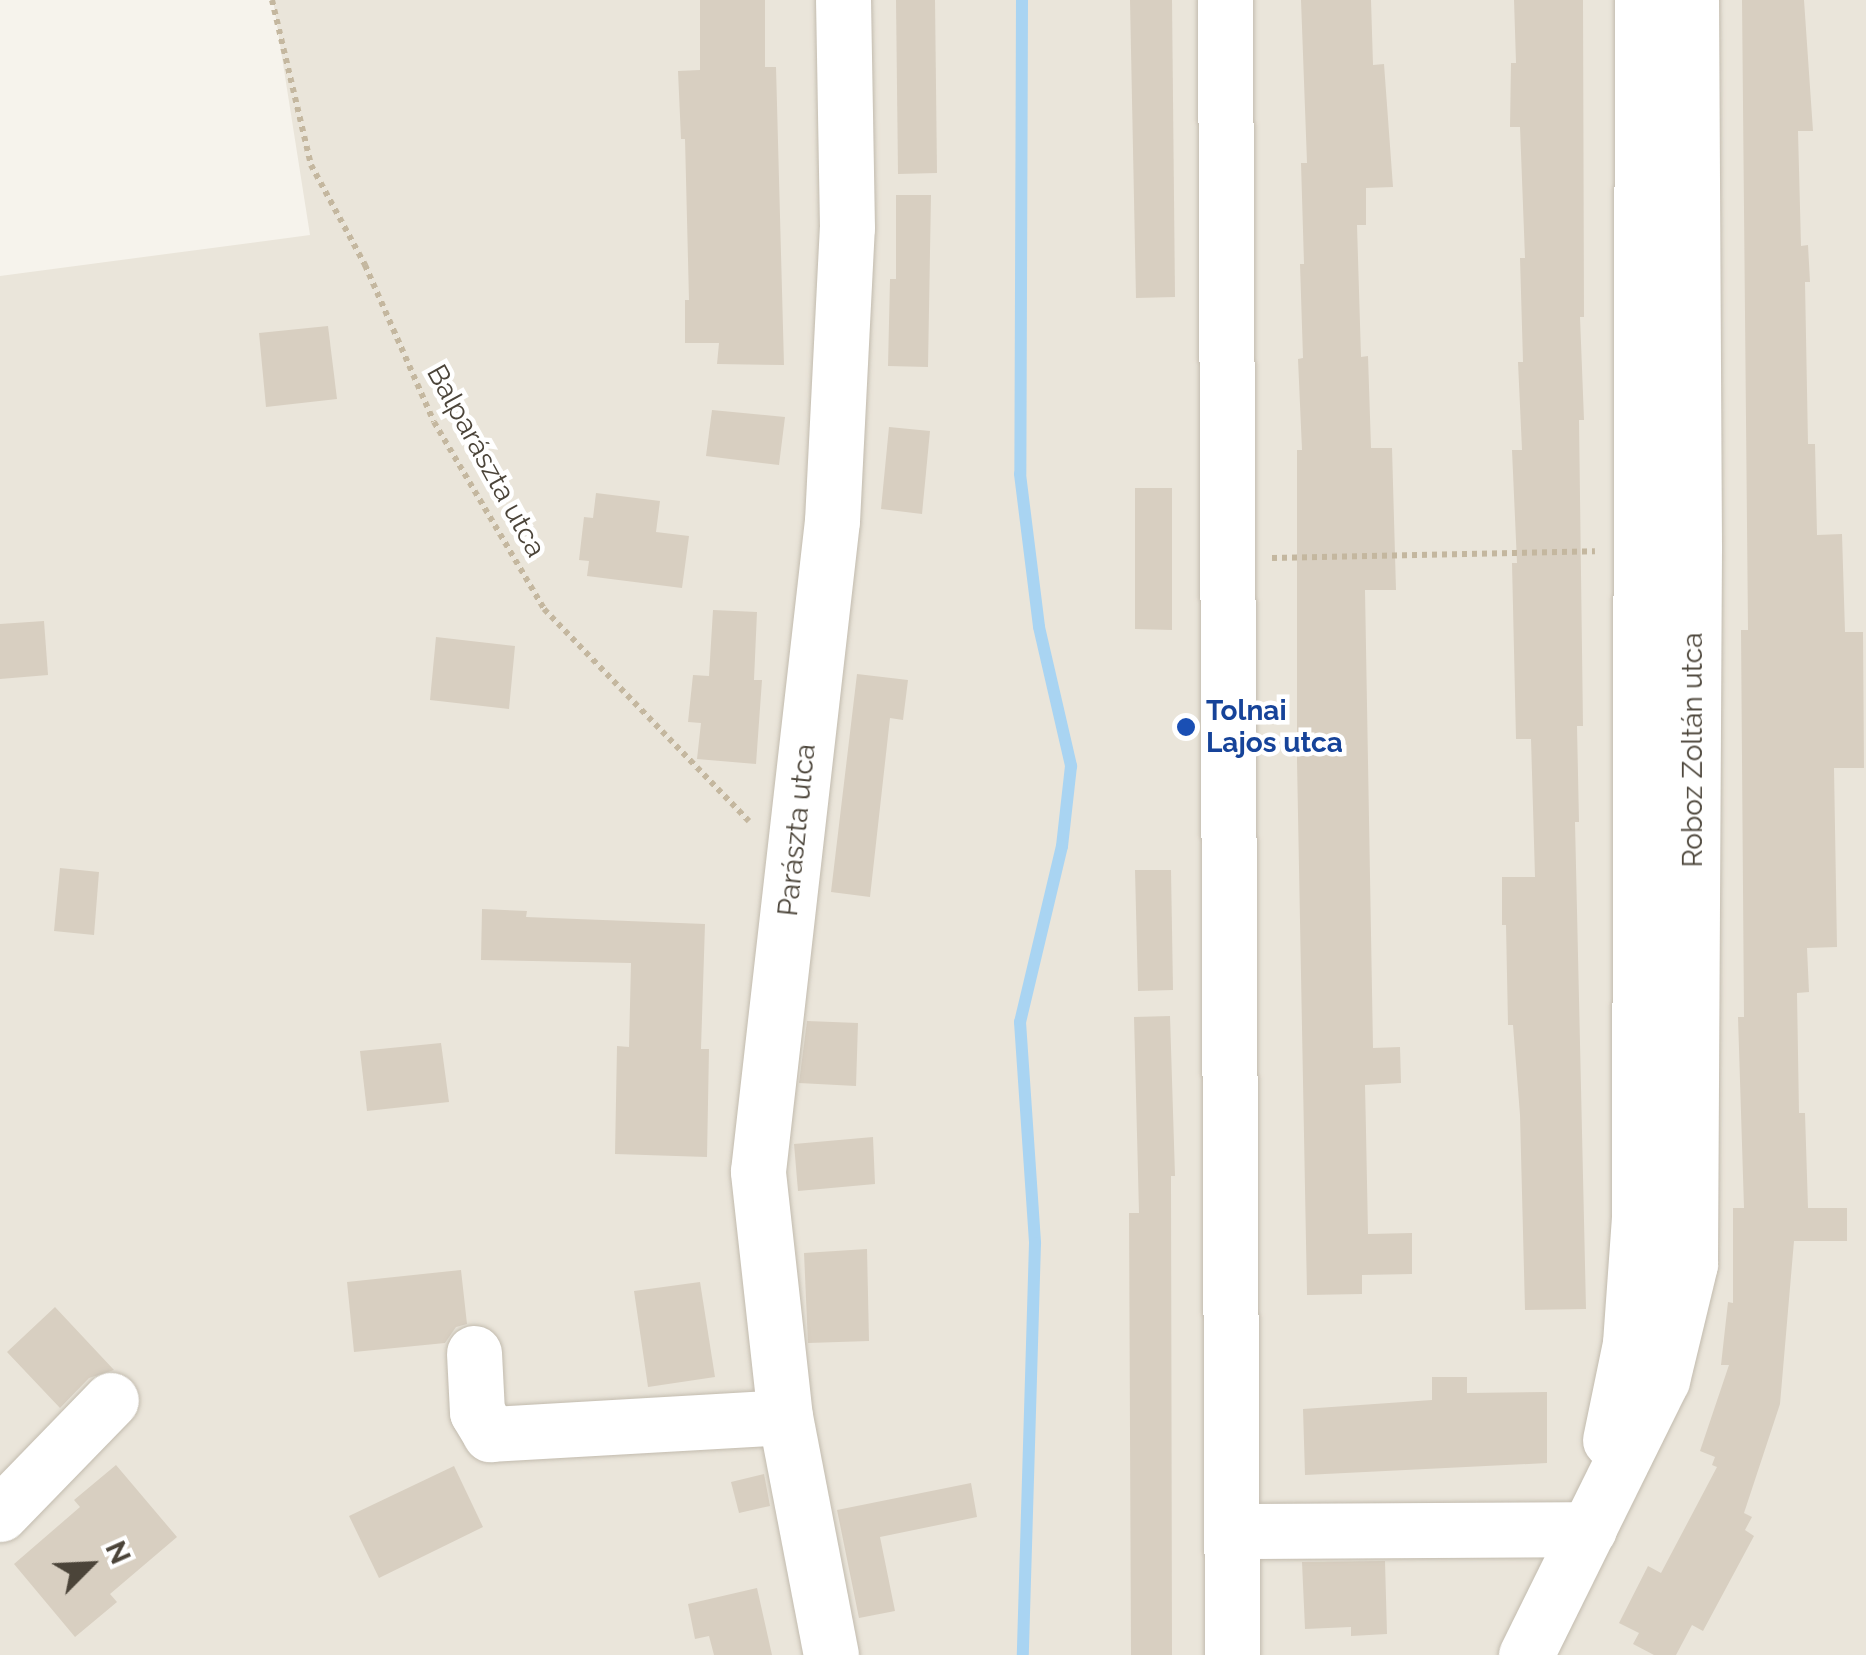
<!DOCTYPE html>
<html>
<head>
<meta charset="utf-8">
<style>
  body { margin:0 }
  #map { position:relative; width:1866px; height:1655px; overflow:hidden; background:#f6f3ec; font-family:Raleway,sans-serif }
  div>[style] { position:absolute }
  .residential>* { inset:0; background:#eae5da }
  .stream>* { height:12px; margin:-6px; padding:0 6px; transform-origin:6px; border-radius:6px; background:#a9d4f2 }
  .building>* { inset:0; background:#d8cfc1 }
  .path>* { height:6px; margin-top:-3px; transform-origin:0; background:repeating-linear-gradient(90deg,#c4b79f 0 5px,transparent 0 10px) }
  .roads { filter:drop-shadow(0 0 2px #c2bbae) drop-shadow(0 0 2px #c2bbae) }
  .minor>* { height:55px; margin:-27.5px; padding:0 27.5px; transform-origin:27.5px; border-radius:27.5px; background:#fff }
  .dots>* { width:28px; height:28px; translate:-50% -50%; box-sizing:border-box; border:5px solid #fff; border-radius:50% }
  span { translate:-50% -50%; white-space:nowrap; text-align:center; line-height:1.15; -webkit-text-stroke:9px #fff; paint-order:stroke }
  .street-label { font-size:28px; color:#4b4439 }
  .transit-label { font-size:28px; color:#164399; font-weight:700 }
  .left { translate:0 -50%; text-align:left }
  .north { position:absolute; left:40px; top:1515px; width:100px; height:100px; -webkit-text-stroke:8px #fff; paint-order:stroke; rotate:66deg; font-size:28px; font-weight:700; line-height:40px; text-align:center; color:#4b4439 }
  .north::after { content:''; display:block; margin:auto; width:35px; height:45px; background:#4b4439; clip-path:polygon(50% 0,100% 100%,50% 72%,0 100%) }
</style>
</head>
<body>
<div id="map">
  <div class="residential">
    <div style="clip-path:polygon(273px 0,1866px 0,1866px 1655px,0 1655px,0 276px,310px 235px)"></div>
  </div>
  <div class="stream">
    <div style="left:1022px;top:0;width:474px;rotate:90.2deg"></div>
    <div style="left:1020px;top:474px;width:154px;rotate:82.9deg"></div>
    <div style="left:1039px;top:627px;width:143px;rotate:77deg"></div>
    <div style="left:1071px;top:766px;width:81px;rotate:96.4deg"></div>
    <div style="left:1062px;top:846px;width:181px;rotate:103.4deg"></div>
    <div style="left:1020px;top:1022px;width:222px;rotate:86.1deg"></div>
    <div style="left:1035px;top:1243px;width:412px;rotate:91.7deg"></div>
  </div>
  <div class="building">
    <div style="clip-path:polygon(700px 0,765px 0,765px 67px,776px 67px,784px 365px,717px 364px,719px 343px,685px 343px,685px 300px,689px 300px,685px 139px,681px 139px,678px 71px,700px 70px)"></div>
    <div style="clip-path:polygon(896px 0,935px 0,937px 173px,898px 174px)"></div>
    <div style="clip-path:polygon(1130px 0,1172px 0,1175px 297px,1136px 298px)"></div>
    <div style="clip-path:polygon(1301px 0,1371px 0,1373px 65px,1384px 64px,1393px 187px,1366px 188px,1366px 225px,1357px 225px,1361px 357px,1368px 356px,1371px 448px,1392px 448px,1396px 590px,1365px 590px,1373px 1048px,1400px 1047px,1401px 1083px,1365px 1085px,1366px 1131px,1368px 1234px,1412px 1233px,1412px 1274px,1362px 1275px,1362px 1294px,1307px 1295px,1297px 761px,1297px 450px,1302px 450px,1298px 359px,1303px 358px,1300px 264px,1304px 264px,1301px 163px,1307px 163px)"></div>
    <div style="clip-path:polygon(1514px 0,1583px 0,1584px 317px,1580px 317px,1584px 420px,1579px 420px,1583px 726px,1577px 726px,1579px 822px,1575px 822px,1586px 1309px,1525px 1310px,1520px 1115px,1513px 1025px,1508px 1025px,1506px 925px,1502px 925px,1502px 877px,1535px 877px,1531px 739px,1516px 739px,1512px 563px,1517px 563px,1512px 450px,1522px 450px,1518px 362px,1523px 362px,1520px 258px,1525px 258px,1520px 127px,1510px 127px,1511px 63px,1516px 63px)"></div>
    <div style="clip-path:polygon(1742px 0,1804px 0,1813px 131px,1798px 131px,1801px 246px,1808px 245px,1810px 282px,1805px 282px,1808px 444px,1815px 444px,1817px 535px,1842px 534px,1845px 632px,1863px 632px,1864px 768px,1834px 768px,1837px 947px,1807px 948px,1809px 992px,1797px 993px,1799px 1113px,1805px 1113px,1808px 1208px,1847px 1208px,1847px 1241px,1794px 1241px,1780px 1404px,1744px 1513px,1752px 1517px,1745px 1530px,1754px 1536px,1703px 1631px,1692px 1625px,1676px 1655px,1654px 1655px,1633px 1644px,1639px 1633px,1619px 1623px,1648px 1566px,1661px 1573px,1717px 1467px,1712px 1465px,1715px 1457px,1700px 1451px,1729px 1365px,1721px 1365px,1728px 1302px,1733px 1303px,1733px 1208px,1744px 1208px,1738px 1017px,1744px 1017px,1741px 630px,1748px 630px)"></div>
    <div style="clip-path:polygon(896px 195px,931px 195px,928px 367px,888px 366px,890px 279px,896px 279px)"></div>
    <div style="clip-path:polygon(328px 326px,337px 399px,266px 407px,259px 333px)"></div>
    <div style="clip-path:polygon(712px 410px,785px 417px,779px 465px,706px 456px)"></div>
    <div style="clip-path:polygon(889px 427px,930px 431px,922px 514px,881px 509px)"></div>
    <div style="clip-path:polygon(1135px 488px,1172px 488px,1172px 630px,1135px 629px)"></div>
    <div style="clip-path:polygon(596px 493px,660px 501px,656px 532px,689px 536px,682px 588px,587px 576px,589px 561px,579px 560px,584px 517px,593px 518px)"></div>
    <div style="clip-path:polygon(713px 610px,757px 612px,754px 680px,762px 680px,756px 764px,697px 759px,701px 723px,688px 722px,693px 675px,709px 676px)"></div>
    <div style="clip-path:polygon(44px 621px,48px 675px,0 679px,0 624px)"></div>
    <div style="clip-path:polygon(436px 637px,515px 646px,509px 709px,430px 700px)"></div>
    <div style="clip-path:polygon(857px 674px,908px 680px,903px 720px,890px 718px,870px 897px,831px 892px)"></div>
    <div style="clip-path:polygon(60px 868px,99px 872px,94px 935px,54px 931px)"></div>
    <div style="clip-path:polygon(1135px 870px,1171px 870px,1173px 990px,1138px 991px)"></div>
    <div style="clip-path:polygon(482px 909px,527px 911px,526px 917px,705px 924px,701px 1049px,709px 1049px,707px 1157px,615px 1154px,617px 1046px,629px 1047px,631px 963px,481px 960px)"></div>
    <div style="clip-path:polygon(1170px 1016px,1175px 1176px,1171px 1176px,1172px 1655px,1131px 1655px,1129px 1213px,1139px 1213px,1134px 1017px)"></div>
    <div style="clip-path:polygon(807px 1021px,858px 1023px,856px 1086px,799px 1083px)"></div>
    <div style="clip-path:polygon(441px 1043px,449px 1102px,367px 1111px,360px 1051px)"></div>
    <div style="clip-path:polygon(873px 1137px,875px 1184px,798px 1191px,794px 1144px)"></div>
    <div style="clip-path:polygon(867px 1249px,869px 1341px,808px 1343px,804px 1253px)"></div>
    <div style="clip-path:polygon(461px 1270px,467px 1324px,456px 1327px,445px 1343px,354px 1352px,347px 1282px)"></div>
    <div style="clip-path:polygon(700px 1282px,715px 1377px,648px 1387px,634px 1291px)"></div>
    <div style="clip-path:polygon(55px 1307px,114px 1370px,89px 1378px,60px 1408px,7px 1352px)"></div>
    <div style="clip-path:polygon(1432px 1377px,1467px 1377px,1467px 1393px,1547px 1392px,1547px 1463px,1305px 1475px,1303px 1409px,1432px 1400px)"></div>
    <div style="clip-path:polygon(116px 1465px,177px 1537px,110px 1594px,117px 1602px,75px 1637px,14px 1564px,80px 1507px,74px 1500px)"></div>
    <div style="clip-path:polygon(454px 1466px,483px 1527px,379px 1578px,349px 1516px)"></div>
    <div style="clip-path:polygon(764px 1474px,770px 1506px,739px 1513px,731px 1482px)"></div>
    <div style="clip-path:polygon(971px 1483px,977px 1517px,880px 1537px,895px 1611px,859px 1618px,837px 1510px)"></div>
    <div style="clip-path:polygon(1385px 1561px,1387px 1634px,1351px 1636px,1351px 1627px,1305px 1629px,1302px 1562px)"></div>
    <div style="clip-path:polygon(757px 1588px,772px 1655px,714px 1655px,709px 1636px,695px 1639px,688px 1604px)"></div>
  </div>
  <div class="path">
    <div style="left:272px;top:0;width:170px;rotate:76.7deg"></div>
    <div style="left:311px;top:165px;width:114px;rotate:61.6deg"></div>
    <div style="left:365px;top:265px;width:171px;rotate:66.3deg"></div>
    <div style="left:434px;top:422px;width:217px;rotate:59.5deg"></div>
    <div style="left:544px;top:609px;width:295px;rotate:46deg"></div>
    <div style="left:1272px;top:558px;width:323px;rotate:-1.2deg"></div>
  </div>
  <div class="roads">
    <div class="minor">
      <div style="left:1225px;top:0;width:1655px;rotate:89.76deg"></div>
      <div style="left:474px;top:1353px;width:59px;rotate:87.1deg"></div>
      <div style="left:477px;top:1412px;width:26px;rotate:59deg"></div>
      <div style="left:490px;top:1434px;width:295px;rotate:-3.3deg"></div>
      <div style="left:1610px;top:1440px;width:99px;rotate:-78.3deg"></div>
      <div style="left:1630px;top:1343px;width:126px;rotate:-85.9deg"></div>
      <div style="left:1639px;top:1217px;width:1217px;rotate:-89.86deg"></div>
      <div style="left:0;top:1514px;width:159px;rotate:-45.8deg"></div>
      <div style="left:1232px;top:1531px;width:357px;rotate:-0.3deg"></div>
      <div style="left:831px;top:1655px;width:242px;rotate:-100.9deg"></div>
      <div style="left:785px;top:1417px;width:247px;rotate:-96.3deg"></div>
      <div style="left:758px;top:1171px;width:654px;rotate:-83.51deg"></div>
      <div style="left:832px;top:521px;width:293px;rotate:-87.1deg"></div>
      <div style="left:847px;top:228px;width:228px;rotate:-91deg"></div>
      <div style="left:1526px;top:1655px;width:307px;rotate:-63.7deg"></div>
      <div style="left:1662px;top:1380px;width:119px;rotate:-76.4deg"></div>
      <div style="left:1690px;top:1264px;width:716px;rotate:-89.68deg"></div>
      <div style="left:1694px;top:548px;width:548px;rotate:-90.31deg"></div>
    </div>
  </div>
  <div class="dots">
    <div style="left:1186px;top:727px;background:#1a4fb4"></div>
  </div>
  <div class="street-label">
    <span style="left:486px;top:461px;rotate:61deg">Balparászta utca</span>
    <span style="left:1693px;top:750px;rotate:-90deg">Roboz Zoltán utca</span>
    <span style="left:797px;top:830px;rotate:-84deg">Parászta utca</span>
  </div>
  <div class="transit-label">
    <span class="left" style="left:1206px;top:727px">Tolnai<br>Lajos utca</span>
  </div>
  <div class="north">N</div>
</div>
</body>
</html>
